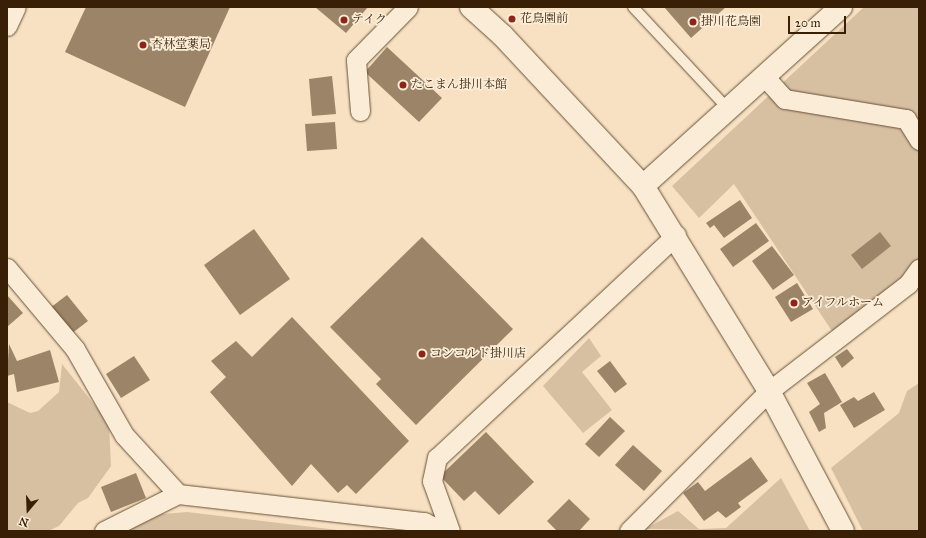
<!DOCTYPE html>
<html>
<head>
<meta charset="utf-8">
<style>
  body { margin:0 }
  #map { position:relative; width:926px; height:538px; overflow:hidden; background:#f7e1c2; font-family:"IM FELL Great Primer","Noto Serif JP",serif }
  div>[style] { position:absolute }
  .green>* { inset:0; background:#d7c0a2 }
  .building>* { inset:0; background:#9b8467 }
  .roads { filter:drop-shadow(0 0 1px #685034) drop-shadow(0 0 1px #685034) }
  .lane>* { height:10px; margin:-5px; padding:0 5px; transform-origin:5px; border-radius:5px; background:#faecd7 }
  .street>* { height:19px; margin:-9.5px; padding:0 9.5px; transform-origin:9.5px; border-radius:9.5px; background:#faecd7 }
  .secondary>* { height:22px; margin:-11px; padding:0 11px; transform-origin:11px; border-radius:11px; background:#faecd7 }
  .dots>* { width:11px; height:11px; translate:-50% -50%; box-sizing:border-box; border:2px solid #faecd7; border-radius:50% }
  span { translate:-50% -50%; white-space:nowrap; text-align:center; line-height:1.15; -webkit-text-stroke:3.5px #faecd7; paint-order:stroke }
  .poi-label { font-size:12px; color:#381f05 }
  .left { translate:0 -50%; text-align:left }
  .frame { position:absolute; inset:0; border:8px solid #381f05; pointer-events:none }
  .north { position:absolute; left:8px; top:490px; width:40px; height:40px; -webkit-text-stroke:3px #faecd7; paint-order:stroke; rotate:199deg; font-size:11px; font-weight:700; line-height:16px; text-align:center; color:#381f05 }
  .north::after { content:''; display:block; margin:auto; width:14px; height:18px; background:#381f05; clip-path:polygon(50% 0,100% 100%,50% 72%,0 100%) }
  .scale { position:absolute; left:788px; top:16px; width:58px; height:18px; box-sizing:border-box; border:2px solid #381f05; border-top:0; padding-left:5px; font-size:12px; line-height:14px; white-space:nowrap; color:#381f05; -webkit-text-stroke:3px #faecd7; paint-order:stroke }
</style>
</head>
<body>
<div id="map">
  <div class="green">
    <div style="clip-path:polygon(864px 7px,919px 7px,919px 264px,834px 334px,734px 184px,699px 218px,672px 186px)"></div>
    <div style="clip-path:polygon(589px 338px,601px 356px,582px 372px,612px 410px,583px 433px,543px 386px)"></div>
    <div style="clip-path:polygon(62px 364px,109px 423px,111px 466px,88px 498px,78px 503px,59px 526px,48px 531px,7px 531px,7px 402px,30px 413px,38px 411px,59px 392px)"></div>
    <div style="clip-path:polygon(919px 383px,919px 531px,863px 531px,831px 468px,899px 413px,907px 391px)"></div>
    <div style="clip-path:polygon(781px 478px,810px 531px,645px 529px,678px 511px,699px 529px,726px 528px)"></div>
    <div style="clip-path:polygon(187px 512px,346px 531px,117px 531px,151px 515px)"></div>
  </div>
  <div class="building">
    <div style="clip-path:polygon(86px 7px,230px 7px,185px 107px,65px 52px)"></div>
    <div style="clip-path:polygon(315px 7px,368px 7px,346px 33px)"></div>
    <div style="clip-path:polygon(664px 7px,726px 7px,691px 38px)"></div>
    <div style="clip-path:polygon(387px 47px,442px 98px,419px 122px,365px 72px)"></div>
    <div style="clip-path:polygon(332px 76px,336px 114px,312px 116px,309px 79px)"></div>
    <div style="clip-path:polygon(335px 122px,337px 149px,307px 151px,305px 124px)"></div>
    <div style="clip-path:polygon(740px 200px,752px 218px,724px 238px,714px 225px,710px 228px,706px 223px)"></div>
    <div style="clip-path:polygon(756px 223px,769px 241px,733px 267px,720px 249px)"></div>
    <div style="clip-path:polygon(254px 229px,290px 279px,240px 315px,204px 265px)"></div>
    <div style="clip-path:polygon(880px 232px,891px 246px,862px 269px,851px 255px)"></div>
    <div style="clip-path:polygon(422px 237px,513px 329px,416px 425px,376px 384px,381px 379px,330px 327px)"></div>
    <div style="clip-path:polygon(772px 246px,794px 275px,773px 290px,752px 261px)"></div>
    <div style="clip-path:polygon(797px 283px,813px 309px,791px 322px,775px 297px)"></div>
    <div style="clip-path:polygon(7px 295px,23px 313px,7px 327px)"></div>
    <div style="clip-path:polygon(67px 295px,88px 321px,71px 334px,50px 308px)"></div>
    <div style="clip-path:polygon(292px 317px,409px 441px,356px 494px,347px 485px,338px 493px,311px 464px,292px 486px,210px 392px,226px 377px,211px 361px,236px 341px,252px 357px)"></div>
    <div style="clip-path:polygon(9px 344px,17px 361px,50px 350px,59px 382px,17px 392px,14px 374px,7px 376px)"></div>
    <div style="clip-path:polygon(847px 349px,854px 358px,842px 368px,835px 357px)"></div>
    <div style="clip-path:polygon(134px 356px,150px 380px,121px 398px,106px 374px)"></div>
    <div style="clip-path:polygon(610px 361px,627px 384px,615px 393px,597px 371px)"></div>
    <div style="clip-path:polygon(825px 373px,842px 402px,824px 413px,826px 428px,819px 432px,809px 412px,820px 404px,807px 383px)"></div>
    <div style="clip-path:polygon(874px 392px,885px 410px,854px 428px,840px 405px,854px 397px,858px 401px)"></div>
    <div style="clip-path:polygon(610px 417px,625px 431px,599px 457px,585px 444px)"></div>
    <div style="clip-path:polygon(486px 432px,534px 482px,499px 515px,475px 491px,464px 501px,440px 476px)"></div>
    <div style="clip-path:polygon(633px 445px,662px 471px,644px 491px,615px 465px)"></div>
    <div style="clip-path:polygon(751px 457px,768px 481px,738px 503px,741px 507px,726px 518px,718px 511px,704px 521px,683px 493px,698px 482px,705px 491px)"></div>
    <div style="clip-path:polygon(136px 473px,146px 498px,111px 512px,101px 487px)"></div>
    <div style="clip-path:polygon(569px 499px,590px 519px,579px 531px,557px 531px,547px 521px)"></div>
  </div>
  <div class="roads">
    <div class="lane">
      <div style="left:633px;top:7px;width:139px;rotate:47deg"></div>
    </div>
    <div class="street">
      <div style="left:7px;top:26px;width:21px;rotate:-65deg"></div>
      <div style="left:764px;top:76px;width:31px;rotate:48deg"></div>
      <div style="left:785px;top:99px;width:123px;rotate:9.4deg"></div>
      <div style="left:906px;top:119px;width:25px;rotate:58deg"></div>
      <div style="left:360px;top:111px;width:51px;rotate:-94.5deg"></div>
      <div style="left:356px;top:60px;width:74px;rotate:-45.5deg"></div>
      <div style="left:7px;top:268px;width:106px;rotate:50deg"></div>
      <div style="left:75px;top:349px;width:99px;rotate:60.3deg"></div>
      <div style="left:124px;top:435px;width:80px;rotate:47.5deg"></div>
      <div style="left:104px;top:531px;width:83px;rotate:-26.6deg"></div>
      <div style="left:178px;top:494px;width:248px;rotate:6.5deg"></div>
      <div style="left:424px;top:522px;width:20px;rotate:27deg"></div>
      <div style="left:450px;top:531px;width:53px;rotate:-109.8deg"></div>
      <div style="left:432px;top:481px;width:24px;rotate:-78deg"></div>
      <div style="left:437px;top:458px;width:327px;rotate:-43deg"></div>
      <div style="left:629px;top:531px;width:198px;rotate:-45deg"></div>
      <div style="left:769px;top:391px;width:175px;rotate:-37.6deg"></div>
      <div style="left:908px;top:284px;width:19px;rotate:-54deg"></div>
    </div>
    <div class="secondary">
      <div style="left:471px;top:7px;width:43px;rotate:42.2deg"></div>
      <div style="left:503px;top:36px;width:205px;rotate:47deg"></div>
      <div style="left:643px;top:186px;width:241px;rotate:58.4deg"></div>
      <div style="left:769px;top:391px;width:158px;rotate:62.1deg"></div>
      <div style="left:643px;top:186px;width:267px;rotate:-42.1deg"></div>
    </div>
  </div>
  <div class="dots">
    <div style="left:512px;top:19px;background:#8f2418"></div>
    <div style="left:344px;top:20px;background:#8f2418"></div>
    <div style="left:693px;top:22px;background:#8f2418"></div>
    <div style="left:143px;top:45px;background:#8f2418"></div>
    <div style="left:403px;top:85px;background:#8f2418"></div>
    <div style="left:794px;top:303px;background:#8f2418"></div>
    <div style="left:422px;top:354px;background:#8f2418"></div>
  </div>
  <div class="poi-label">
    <span class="left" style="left:520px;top:19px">花鳥園前</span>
    <span class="left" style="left:352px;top:20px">テイク</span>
    <span class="left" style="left:701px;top:22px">掛川花鳥園</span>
    <span class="left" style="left:151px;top:45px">杏林堂薬局</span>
    <span class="left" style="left:411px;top:85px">たこまん掛川本館</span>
    <span class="left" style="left:802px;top:303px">アイフルホーム</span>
    <span class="left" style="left:430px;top:354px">コンコルド掛川店</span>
  </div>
  <div class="frame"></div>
  <div class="north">N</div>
  <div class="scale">20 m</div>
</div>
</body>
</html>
